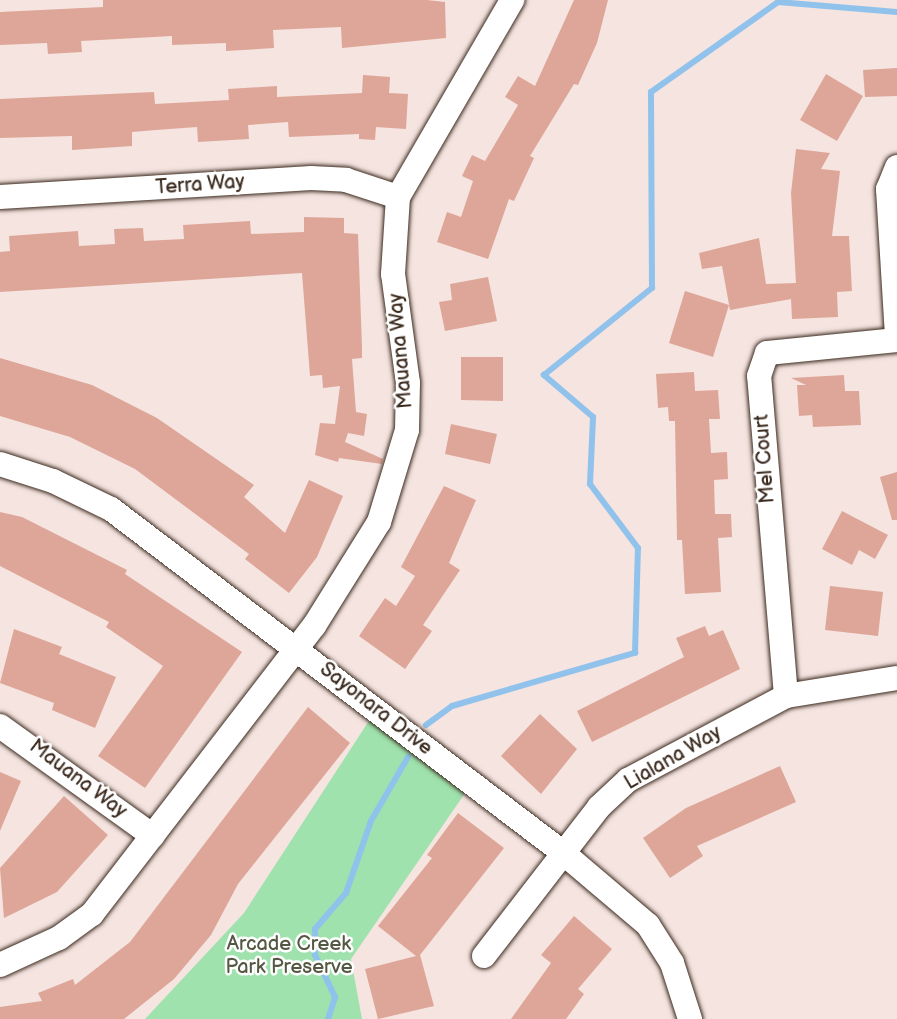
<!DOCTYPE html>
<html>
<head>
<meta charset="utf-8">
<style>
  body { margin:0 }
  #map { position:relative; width:897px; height:1019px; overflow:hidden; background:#f5e4e0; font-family:"Balsamiq Sans",sans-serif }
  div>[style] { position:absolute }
  .green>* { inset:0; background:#9fe2ad }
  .stream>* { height:6px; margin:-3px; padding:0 3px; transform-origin:3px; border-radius:3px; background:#90c2ec }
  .building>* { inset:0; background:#dea698 }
  .roads { filter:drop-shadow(0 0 2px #3b2a1e) drop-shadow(0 0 2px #3b2a1e) }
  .minor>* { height:24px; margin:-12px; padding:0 12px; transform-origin:12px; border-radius:12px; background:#fff }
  span { translate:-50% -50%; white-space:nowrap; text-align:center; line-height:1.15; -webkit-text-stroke:5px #fff; paint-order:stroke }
  .street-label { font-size:20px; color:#3b2a1e }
  .park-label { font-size:20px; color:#545842 }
</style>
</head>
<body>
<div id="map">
  <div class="green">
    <div style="clip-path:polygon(376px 710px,472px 783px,351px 959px,362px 1019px,145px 1019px,244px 913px)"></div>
  </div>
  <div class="stream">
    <div style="left:426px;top:725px;width:32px;rotate:-36deg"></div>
    <div style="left:452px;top:706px;width:191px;rotate:-16.2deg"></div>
    <div style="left:635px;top:653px;width:105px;rotate:-88.4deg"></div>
    <div style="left:638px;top:548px;width:80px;rotate:-126.9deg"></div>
    <div style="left:590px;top:484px;width:67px;rotate:-87.4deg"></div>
    <div style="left:593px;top:417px;width:65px;rotate:-139.4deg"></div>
    <div style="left:544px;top:375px;width:139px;rotate:-38.9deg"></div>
    <div style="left:652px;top:288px;width:196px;rotate:-90.3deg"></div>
    <div style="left:651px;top:92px;width:156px;rotate:-35.3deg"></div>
    <div style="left:778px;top:2px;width:119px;rotate:4.8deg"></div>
    <div style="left:328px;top:1019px;width:23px;rotate:-72deg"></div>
    <div style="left:335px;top:997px;width:47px;rotate:-115.5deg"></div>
    <div style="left:315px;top:955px;width:26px;rotate:-90deg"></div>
    <div style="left:315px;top:929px;width:48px;rotate:-49.3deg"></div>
    <div style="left:346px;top:893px;width:76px;rotate:-70.9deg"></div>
    <div style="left:371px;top:821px;width:74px;rotate:-60deg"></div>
  </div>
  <div class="building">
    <div style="clip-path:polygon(103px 0,427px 0,445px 2px,446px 38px,342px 48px,341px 27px,273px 30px,274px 48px,226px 51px,226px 43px,172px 45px,172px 36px,81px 41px,82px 52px,48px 54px,47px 43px,0 45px,0 12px,103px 7px)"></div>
    <div style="clip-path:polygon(574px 0,608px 0,597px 43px,578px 85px,574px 84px,530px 156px,534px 158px,514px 201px,509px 199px,488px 259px,437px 242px,447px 212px,461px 217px,473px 181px,462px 176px,472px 155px,485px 161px,518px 105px,505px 97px,518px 76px,535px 86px)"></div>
    <div style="clip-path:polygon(897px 68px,897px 96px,865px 97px,863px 70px)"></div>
    <div style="clip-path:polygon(826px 74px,863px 96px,837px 141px,800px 120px)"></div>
    <div style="clip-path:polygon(363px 75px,390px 77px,389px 93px,408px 94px,406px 129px,376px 127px,375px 140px,359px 139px,359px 134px,289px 137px,288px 122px,248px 125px,249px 139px,198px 142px,197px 127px,156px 130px,132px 132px,132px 146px,72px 150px,72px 136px,0 138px,0 99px,154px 92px,155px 104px,229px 100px,228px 89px,277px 86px,277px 97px,362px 93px)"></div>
    <div style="clip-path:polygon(796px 149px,830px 153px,821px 169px,840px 171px,832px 236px,849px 236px,852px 291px,837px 292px,838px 317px,792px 319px,791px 299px,730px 310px,722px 266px,702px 269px,699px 253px,759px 238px,766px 284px,796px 283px,791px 193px)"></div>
    <div style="clip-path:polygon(304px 217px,344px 218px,344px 233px,358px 234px,362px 347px,362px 358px,352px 359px,356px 412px,367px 414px,364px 436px,348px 433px,345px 442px,383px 459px,382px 464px,339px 458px,338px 462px,315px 455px,320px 423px,335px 424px,340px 386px,323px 388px,322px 375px,310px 376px,302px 273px,0 292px,0 252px,10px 251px,9px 236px,78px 231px,79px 246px,115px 244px,114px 229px,143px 228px,144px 241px,184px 239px,183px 225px,250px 221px,251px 234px,304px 232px)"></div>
    <div style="clip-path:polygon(488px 277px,497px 321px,445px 331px,439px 302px,452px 300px,450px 284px)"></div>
    <div style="clip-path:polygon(685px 291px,729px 305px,713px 357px,669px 343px)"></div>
    <div style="clip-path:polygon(461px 357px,503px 357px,503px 401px,461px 400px)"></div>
    <div style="clip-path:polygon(0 358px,92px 385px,157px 418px,254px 485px,244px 497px,285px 533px,309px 480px,343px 496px,317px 557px,289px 593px,245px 559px,249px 554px,135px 469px,70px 437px,0 416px)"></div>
    <div style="clip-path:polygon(694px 372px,695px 391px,718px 390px,720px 419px,709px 419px,711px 453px,727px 452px,728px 479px,714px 480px,715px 514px,731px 514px,732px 537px,718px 538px,721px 592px,685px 594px,682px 540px,677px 540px,675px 421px,669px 421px,668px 407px,658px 408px,656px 374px)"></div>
    <div style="clip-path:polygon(844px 375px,845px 391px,859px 391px,861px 425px,813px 427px,812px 415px,799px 416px,797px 385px,806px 385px,791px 378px)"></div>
    <div style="clip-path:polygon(451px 424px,497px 434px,490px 464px,445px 454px)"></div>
    <div style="clip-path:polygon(897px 472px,897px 520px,892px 520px,880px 477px)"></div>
    <div style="clip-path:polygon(444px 486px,476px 500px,449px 563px,460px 570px,423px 625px,432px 631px,405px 669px,359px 636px,385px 598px,396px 606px,415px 576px,401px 567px)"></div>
    <div style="clip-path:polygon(842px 511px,888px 535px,875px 559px,859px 550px,852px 565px,822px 549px)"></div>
    <div style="clip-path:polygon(0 512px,22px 517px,127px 570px,125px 574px,242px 652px,145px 788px,98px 756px,163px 666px,106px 627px,109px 622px,0 566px)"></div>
    <div style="clip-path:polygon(830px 586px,883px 592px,878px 636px,825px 630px)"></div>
    <div style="clip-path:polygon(705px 626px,709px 636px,723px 630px,740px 669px,592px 742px,577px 711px,684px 657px,676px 638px)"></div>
    <div style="clip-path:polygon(14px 629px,62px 647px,59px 654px,116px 677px,95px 728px,52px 710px,54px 703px,0 683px)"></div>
    <div style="clip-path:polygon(308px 707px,350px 743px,238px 884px,211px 935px,174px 979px,124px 1019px,0 1019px,0 1007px,42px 1001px,38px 993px,73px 979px,75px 985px,130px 942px)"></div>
    <div style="clip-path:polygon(540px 714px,577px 749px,541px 794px,501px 756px)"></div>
    <div style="clip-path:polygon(780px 766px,796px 802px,697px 846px,703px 856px,670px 878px,643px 838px,686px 808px)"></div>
    <div style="clip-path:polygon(0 772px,21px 781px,0 831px)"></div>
    <div style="clip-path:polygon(64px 796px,108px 835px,57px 892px,4px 918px,0 868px)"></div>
    <div style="clip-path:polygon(458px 813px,504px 848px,420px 955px,434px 1006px,378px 1019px,365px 969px,416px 956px,378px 926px,432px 858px,427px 855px)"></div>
    <div style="clip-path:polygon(574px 916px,612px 949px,578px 989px,584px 994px,566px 1019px,511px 1019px,551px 963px,541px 955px)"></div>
  </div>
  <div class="roads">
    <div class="minor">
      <div style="left:897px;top:167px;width:24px;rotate:112deg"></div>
      <div style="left:888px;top:189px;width:147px;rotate:86.5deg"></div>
      <div style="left:0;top:197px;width:312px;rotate:-3.5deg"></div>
      <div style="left:311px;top:178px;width:35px;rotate:3deg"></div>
      <div style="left:346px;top:180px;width:55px;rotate:18.1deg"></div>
      <div style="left:0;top:464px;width:56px;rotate:17.8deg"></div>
      <div style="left:53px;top:481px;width:64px;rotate:25.8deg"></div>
      <div style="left:111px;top:509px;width:567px;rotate:37.25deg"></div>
      <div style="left:562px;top:852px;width:113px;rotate:40.3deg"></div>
      <div style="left:648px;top:925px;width:45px;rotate:57.7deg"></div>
      <div style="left:672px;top:963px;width:59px;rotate:72.2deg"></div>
      <div style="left:786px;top:696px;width:321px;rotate:-94.8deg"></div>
      <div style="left:759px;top:376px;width:24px;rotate:-71deg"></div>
      <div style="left:767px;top:353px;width:131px;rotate:-5.7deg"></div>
      <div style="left:0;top:726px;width:188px;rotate:35.7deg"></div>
      <div style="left:484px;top:956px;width:188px;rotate:-52.3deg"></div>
      <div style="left:599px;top:807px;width:40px;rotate:-43deg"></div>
      <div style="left:628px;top:780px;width:179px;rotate:-28deg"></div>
      <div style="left:786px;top:696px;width:112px;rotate:-9.2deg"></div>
      <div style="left:0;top:965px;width:65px;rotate:-24.6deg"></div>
      <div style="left:59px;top:938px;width:41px;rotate:-36deg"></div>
      <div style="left:92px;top:914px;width:364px;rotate:-52.4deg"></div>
      <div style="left:314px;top:626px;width:123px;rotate:-58deg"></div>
      <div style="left:379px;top:522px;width:96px;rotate:-73.1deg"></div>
      <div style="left:407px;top:430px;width:47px;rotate:-88.8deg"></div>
      <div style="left:408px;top:383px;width:110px;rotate:-97.8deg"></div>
      <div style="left:393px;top:274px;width:77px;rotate:-86.3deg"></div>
      <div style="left:398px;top:197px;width:228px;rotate:-59.9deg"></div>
    </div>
  </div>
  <div class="street-label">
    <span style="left:200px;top:185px;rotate:-4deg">Terra Way</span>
    <span style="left:401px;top:351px;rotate:-95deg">Mauana Way</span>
    <span style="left:765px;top:459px;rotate:-94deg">Mel Court</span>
    <span style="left:376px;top:709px;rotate:38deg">Sayonara Drive</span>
    <span style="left:673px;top:758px;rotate:-30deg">Lialana Way</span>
    <span style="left:78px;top:779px;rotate:37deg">Mauana Way</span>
  </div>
  <div class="park-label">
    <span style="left:289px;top:956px">Arcade Creek<br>Park Preserve</span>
  </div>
</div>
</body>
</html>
